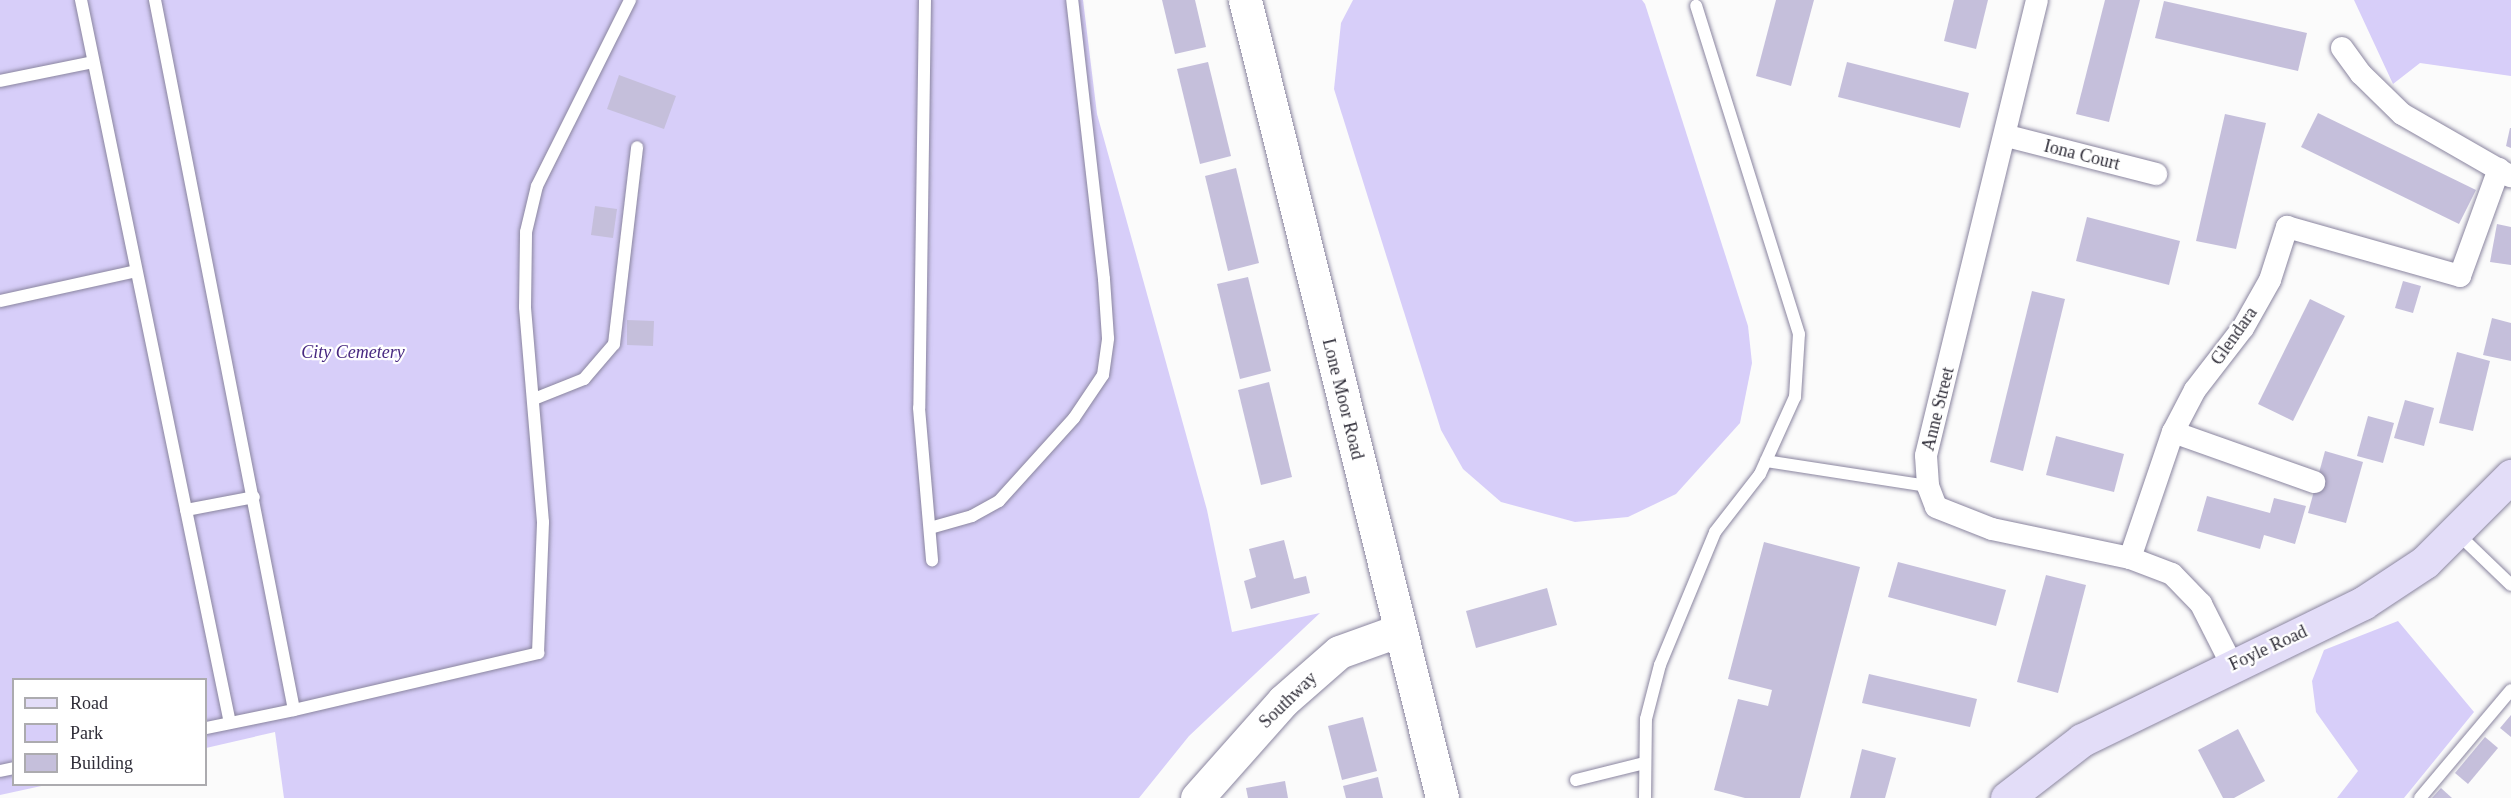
<!DOCTYPE html>
<html>
<head>
<meta charset="utf-8">
<style>
  body { margin:0 }
  #map { position:relative; width:2511px; height:798px; overflow:hidden; background:#fbfbfb; font-family:Georgia,serif }
  div>[style] { position:absolute }
  .green>* { inset:0; background:#d7cef9 }
  .building>* { inset:0; background:#c5bfdb }
  .roads { filter:drop-shadow(0 0 2px #8a859f) drop-shadow(0 0 2px #8a859f) }
  .lane>* { height:12px; margin:-6px; padding:0 6px; transform-origin:6px; border-radius:6px; background:#fff }
  .street>* { height:22px; margin:-11px; padding:0 11px; transform-origin:11px; border-radius:11px; background:#fff }
  .secondary>* { height:33px; margin:-16.5px; padding:0 16.5px; transform-origin:16.5px; border-radius:16.5px; background:#fff }
  .primary>* { height:33px; margin:-16.5px; padding:0 16.5px; transform-origin:16.5px; border-radius:16.5px; background:#e3ddf8 }
  span { translate:-50% -50%; white-space:nowrap; text-align:center; line-height:1.15; -webkit-text-stroke:4.5px #fff; paint-order:stroke }
  .street-label { font-size:18px; color:#2f2d38 }
  .park-label { font-size:18px; color:#472880; font-style:italic }
  .legend { position:absolute; left:12px; top:678px; width:195px; height:108px; box-sizing:border-box; background:#fff; border:2px solid #acabaf; margin:0; padding:8px 10px; list-style:none; font-size:18px; color:#2f2d38 }
  .legend li { display:flex; align-items:center; gap:12px; height:30px }
  .legend b { width:30px; border:2px solid #acabaf }
</style>
</head>
<body>
<div id="map">
  <div class="green">
    <div style="clip-path:polygon(0 0,1083px 0,1097px 114px,1207px 510px,1232px 632px,1320px 613px,1189px 736px,1139px 798px,284px 798px,275px 732px,206px 748px,206px 680px,14px 680px,14px 784px,46px 785px,0 795px)"></div>
    <div style="clip-path:polygon(1353px 0,1642px 0,1645px 4px,1748px 326px,1752px 363px,1740px 423px,1676px 494px,1628px 517px,1575px 522px,1501px 502px,1463px 469px,1441px 430px,1334px 89px,1341px 23px)"></div>
    <div style="clip-path:polygon(2354px 0,2511px 0,2511px 76px,2420px 63px,2393px 84px)"></div>
    <div style="clip-path:polygon(2398px 621px,2474px 712px,2404px 798px,2337px 798px,2358px 771px,2316px 712px,2312px 681px,2324px 650px)"></div>
  </div>
  <div class="building">
    <div style="clip-path:polygon(1162px 0,1195px 0,1206px 47px,1175px 54px)"></div>
    <div style="clip-path:polygon(1776px 0,1814px 0,1791px 86px,1756px 76px)"></div>
    <div style="clip-path:polygon(1954px 0,1988px 0,1976px 49px,1944px 41px)"></div>
    <div style="clip-path:polygon(2105px 0,2140px 0,2109px 122px,2076px 114px)"></div>
    <div style="clip-path:polygon(2164px 1px,2307px 33px,2298px 71px,2155px 38px)"></div>
    <div style="clip-path:polygon(1208px 62px,1231px 156px,1200px 164px,1177px 69px)"></div>
    <div style="clip-path:polygon(1847px 62px,1969px 93px,1960px 128px,1838px 97px)"></div>
    <div style="clip-path:polygon(619px 75px,676px 96px,664px 129px,607px 109px)"></div>
    <div style="clip-path:polygon(2318px 113px,2476px 190px,2459px 224px,2301px 147px)"></div>
    <div style="clip-path:polygon(2225px 114px,2266px 123px,2236px 249px,2196px 241px)"></div>
    <div style="clip-path:polygon(2510px 128px,2511px 128px,2511px 148px,2506px 146px)"></div>
    <div style="clip-path:polygon(1236px 168px,1259px 263px,1228px 271px,1205px 176px)"></div>
    <div style="clip-path:polygon(595px 206px,617px 209px,613px 238px,591px 235px)"></div>
    <div style="clip-path:polygon(2087px 217px,2180px 241px,2169px 285px,2076px 261px)"></div>
    <div style="clip-path:polygon(2497px 224px,2511px 227px,2511px 265px,2490px 262px)"></div>
    <div style="clip-path:polygon(1248px 277px,1271px 371px,1240px 379px,1217px 284px)"></div>
    <div style="clip-path:polygon(2403px 281px,2421px 286px,2413px 313px,2395px 308px)"></div>
    <div style="clip-path:polygon(2032px 291px,2065px 299px,2023px 471px,1990px 462px)"></div>
    <div style="clip-path:polygon(2310px 299px,2345px 316px,2293px 421px,2258px 404px)"></div>
    <div style="clip-path:polygon(2492px 318px,2511px 323px,2511px 361px,2483px 355px)"></div>
    <div style="clip-path:polygon(627px 320px,654px 321px,653px 346px,627px 345px)"></div>
    <div style="clip-path:polygon(2457px 352px,2490px 361px,2473px 431px,2439px 423px)"></div>
    <div style="clip-path:polygon(1269px 382px,1292px 477px,1261px 485px,1238px 390px)"></div>
    <div style="clip-path:polygon(2405px 400px,2434px 408px,2424px 446px,2394px 438px)"></div>
    <div style="clip-path:polygon(2368px 416px,2394px 423px,2383px 463px,2357px 456px)"></div>
    <div style="clip-path:polygon(2056px 436px,2124px 454px,2114px 492px,2046px 475px)"></div>
    <div style="clip-path:polygon(2325px 451px,2363px 462px,2346px 523px,2308px 513px)"></div>
    <div style="clip-path:polygon(2207px 496px,2270px 513px,2274px 498px,2306px 506px,2295px 544px,2264px 535px,2260px 549px,2197px 531px)"></div>
    <div style="clip-path:polygon(1284px 540px,1294px 579px,1306px 576px,1310px 593px,1251px 609px,1244px 581px,1256px 577px,1249px 549px)"></div>
    <div style="clip-path:polygon(1764px 542px,1860px 567px,1800px 798px,1745px 798px,1714px 790px,1738px 699px,1768px 706px,1772px 690px,1728px 679px)"></div>
    <div style="clip-path:polygon(1898px 562px,2006px 590px,1996px 626px,1888px 597px)"></div>
    <div style="clip-path:polygon(2046px 575px,2086px 585px,2058px 693px,2017px 682px)"></div>
    <div style="clip-path:polygon(1547px 588px,1557px 625px,1476px 648px,1466px 611px)"></div>
    <div style="clip-path:polygon(1869px 674px,1977px 699px,1970px 727px,1862px 703px)"></div>
    <div style="clip-path:polygon(2511px 715px,2511px 737px,2500px 728px)"></div>
    <div style="clip-path:polygon(1363px 717px,1377px 771px,1342px 780px,1328px 726px)"></div>
    <div style="clip-path:polygon(2238px 729px,2265px 781px,2234px 798px,2223px 798px,2198px 750px)"></div>
    <div style="clip-path:polygon(2485px 737px,2498px 748px,2468px 784px,2455px 773px)"></div>
    <div style="clip-path:polygon(1862px 749px,1896px 758px,1885px 798px,1850px 798px)"></div>
    <div style="clip-path:polygon(1378px 777px,1383px 798px,1346px 798px,1343px 786px)"></div>
    <div style="clip-path:polygon(1285px 781px,1288px 798px,1248px 798px,1246px 788px)"></div>
    <div style="clip-path:polygon(2441px 788px,2452px 798px,2432px 798px)"></div>
  </div>
  <div class="roads">
    <div class="lane">
      <div style="left:81px;top:0;width:738px;rotate:78.36deg"></div>
      <div style="left:155px;top:0;width:723px;rotate:78.92deg"></div>
      <div style="left:294px;top:710px;width:90px;rotate:168.4deg"></div>
      <div style="left:925px;top:0;width:408px;rotate:90.8deg"></div>
      <div style="left:919px;top:408px;width:153px;rotate:85.1deg"></div>
      <div style="left:0;top:81px;width:95px;rotate:-11.5deg"></div>
      <div style="left:0;top:301px;width:139px;rotate:-12.4deg"></div>
      <div style="left:534px;top:399px;width:54px;rotate:-21.8deg"></div>
      <div style="left:584px;top:379px;width:46px;rotate:-49.4deg"></div>
      <div style="left:614px;top:344px;width:198px;rotate:-83.3deg"></div>
      <div style="left:1766px;top:461px;width:164px;rotate:8.8deg"></div>
      <div style="left:186px;top:510px;width:69px;rotate:-10.8deg"></div>
      <div style="left:930px;top:528px;width:44px;rotate:-15.9deg"></div>
      <div style="left:972px;top:516px;width:31px;rotate:-29deg"></div>
      <div style="left:999px;top:501px;width:112px;rotate:-47.9deg"></div>
      <div style="left:1074px;top:418px;width:52px;rotate:-56deg"></div>
      <div style="left:1103px;top:375px;width:37px;rotate:-82deg"></div>
      <div style="left:1108px;top:338px;width:59px;rotate:-93.9deg"></div>
      <div style="left:1104px;top:279px;width:281px;rotate:-96.5deg"></div>
      <div style="left:2456px;top:532px;width:76px;rotate:43.9deg"></div>
      <div style="left:294px;top:710px;width:251px;rotate:-13.1deg"></div>
      <div style="left:538px;top:653px;width:131px;rotate:-87.8deg"></div>
      <div style="left:543px;top:522px;width:216px;rotate:-94.8deg"></div>
      <div style="left:525px;top:307px;width:75px;rotate:-89.2deg"></div>
      <div style="left:526px;top:232px;width:47px;rotate:-76.6deg"></div>
      <div style="left:537px;top:186px;width:208px;rotate:-63.4deg"></div>
      <div style="left:0;top:771px;width:14px;rotate:-12deg"></div>
      <div style="left:1576px;top:780px;width:70px;rotate:-14deg"></div>
      <div style="left:1645px;top:798px;width:79px;rotate:-89.3deg"></div>
      <div style="left:1646px;top:719px;width:56px;rotate:-75.5deg"></div>
      <div style="left:1660px;top:665px;width:144px;rotate:-67.5deg"></div>
      <div style="left:1715px;top:532px;width:73px;rotate:-52.2deg"></div>
      <div style="left:1760px;top:474px;width:85px;rotate:-65.6deg"></div>
      <div style="left:1795px;top:397px;width:63px;rotate:-86.4deg"></div>
      <div style="left:1799px;top:334px;width:344px;rotate:-107.4deg"></div>
      <div style="left:2420px;top:798px;width:141px;rotate:-49.9deg"></div>
    </div>
    <div class="street">
      <div style="left:2037px;top:0;width:469px;rotate:103.7deg"></div>
      <div style="left:1926px;top:456px;width:30px;rotate:86deg"></div>
      <div style="left:1928px;top:486px;width:22px;rotate:69deg"></div>
      <div style="left:1936px;top:507px;width:60px;rotate:21.4deg"></div>
      <div style="left:1992px;top:529px;width:141px;rotate:11.9deg"></div>
      <div style="left:2130px;top:558px;width:45px;rotate:20.9deg"></div>
      <div style="left:2172px;top:574px;width:42px;rotate:46deg"></div>
      <div style="left:2201px;top:604px;width:68px;rotate:63.1deg"></div>
      <div style="left:2342px;top:48px;width:32px;rotate:54deg"></div>
      <div style="left:2361px;top:74px;width:57px;rotate:44.3deg"></div>
      <div style="left:2402px;top:114px;width:125px;rotate:29.9deg"></div>
      <div style="left:2007px;top:136px;width:154px;rotate:14.3deg"></div>
      <div style="left:2173px;top:432px;width:150px;rotate:19.5deg"></div>
      <div style="left:2130px;top:558px;width:133px;rotate:-71.2deg"></div>
      <div style="left:2173px;top:432px;width:47px;rotate:-62.4deg"></div>
      <div style="left:2195px;top:390px;width:78px;rotate:-52.3deg"></div>
      <div style="left:2243px;top:328px;width:55px;rotate:-60.6deg"></div>
      <div style="left:2270px;top:280px;width:56px;rotate:-72.2deg"></div>
      <div style="left:2287px;top:227px;width:180px;rotate:15.8deg"></div>
      <div style="left:2460px;top:276px;width:114px;rotate:-70deg"></div>
    </div>
    <div class="secondary">
      <div style="left:1245px;top:0;width:822px;rotate:76.13deg"></div>
      <div style="left:1197px;top:798px;width:130px;rotate:-48.4deg"></div>
      <div style="left:1283px;top:701px;width:74px;rotate:-41.2deg"></div>
      <div style="left:1339px;top:652px;width:65px;rotate:-19.8deg"></div>
    </div>
    <div class="primary">
      <div style="left:2007px;top:798px;width:95px;rotate:-37.7deg"></div>
      <div style="left:2082px;top:740px;width:313px;rotate:-26deg"></div>
      <div style="left:2363px;top:603px;width:74px;rotate:-33.5deg"></div>
      <div style="left:2425px;top:562px;width:122px;rotate:-45deg"></div>
    </div>
  </div>
  <div class="street-label">
    <span style="left:2082px;top:155px;rotate:14deg">Iona Court</span>
    <span style="left:2234px;top:336px;rotate:-55deg">Glendara</span>
    <span style="left:1343px;top:399px;rotate:76deg">Lone Moor Road</span>
    <span style="left:1938px;top:409px;rotate:-76deg">Anne Street</span>
    <span style="left:2268px;top:648px;rotate:-25deg">Foyle Road</span>
    <span style="left:1288px;top:700px;rotate:-44deg">Southway</span>
  </div>
  <div class="park-label">
    <span style="left:353px;top:352px">City Cemetery</span>
  </div>
  <ul class="legend">
  <li><b style="height:8px;background:#e3ddf8"></b>Road</li>
  <li><b style="height:16px;background:#d7cef9"></b>Park</li>
  <li><b style="height:16px;background:#c5bfdb"></b>Building</li>
  </ul>
</div>
</body>
</html>
